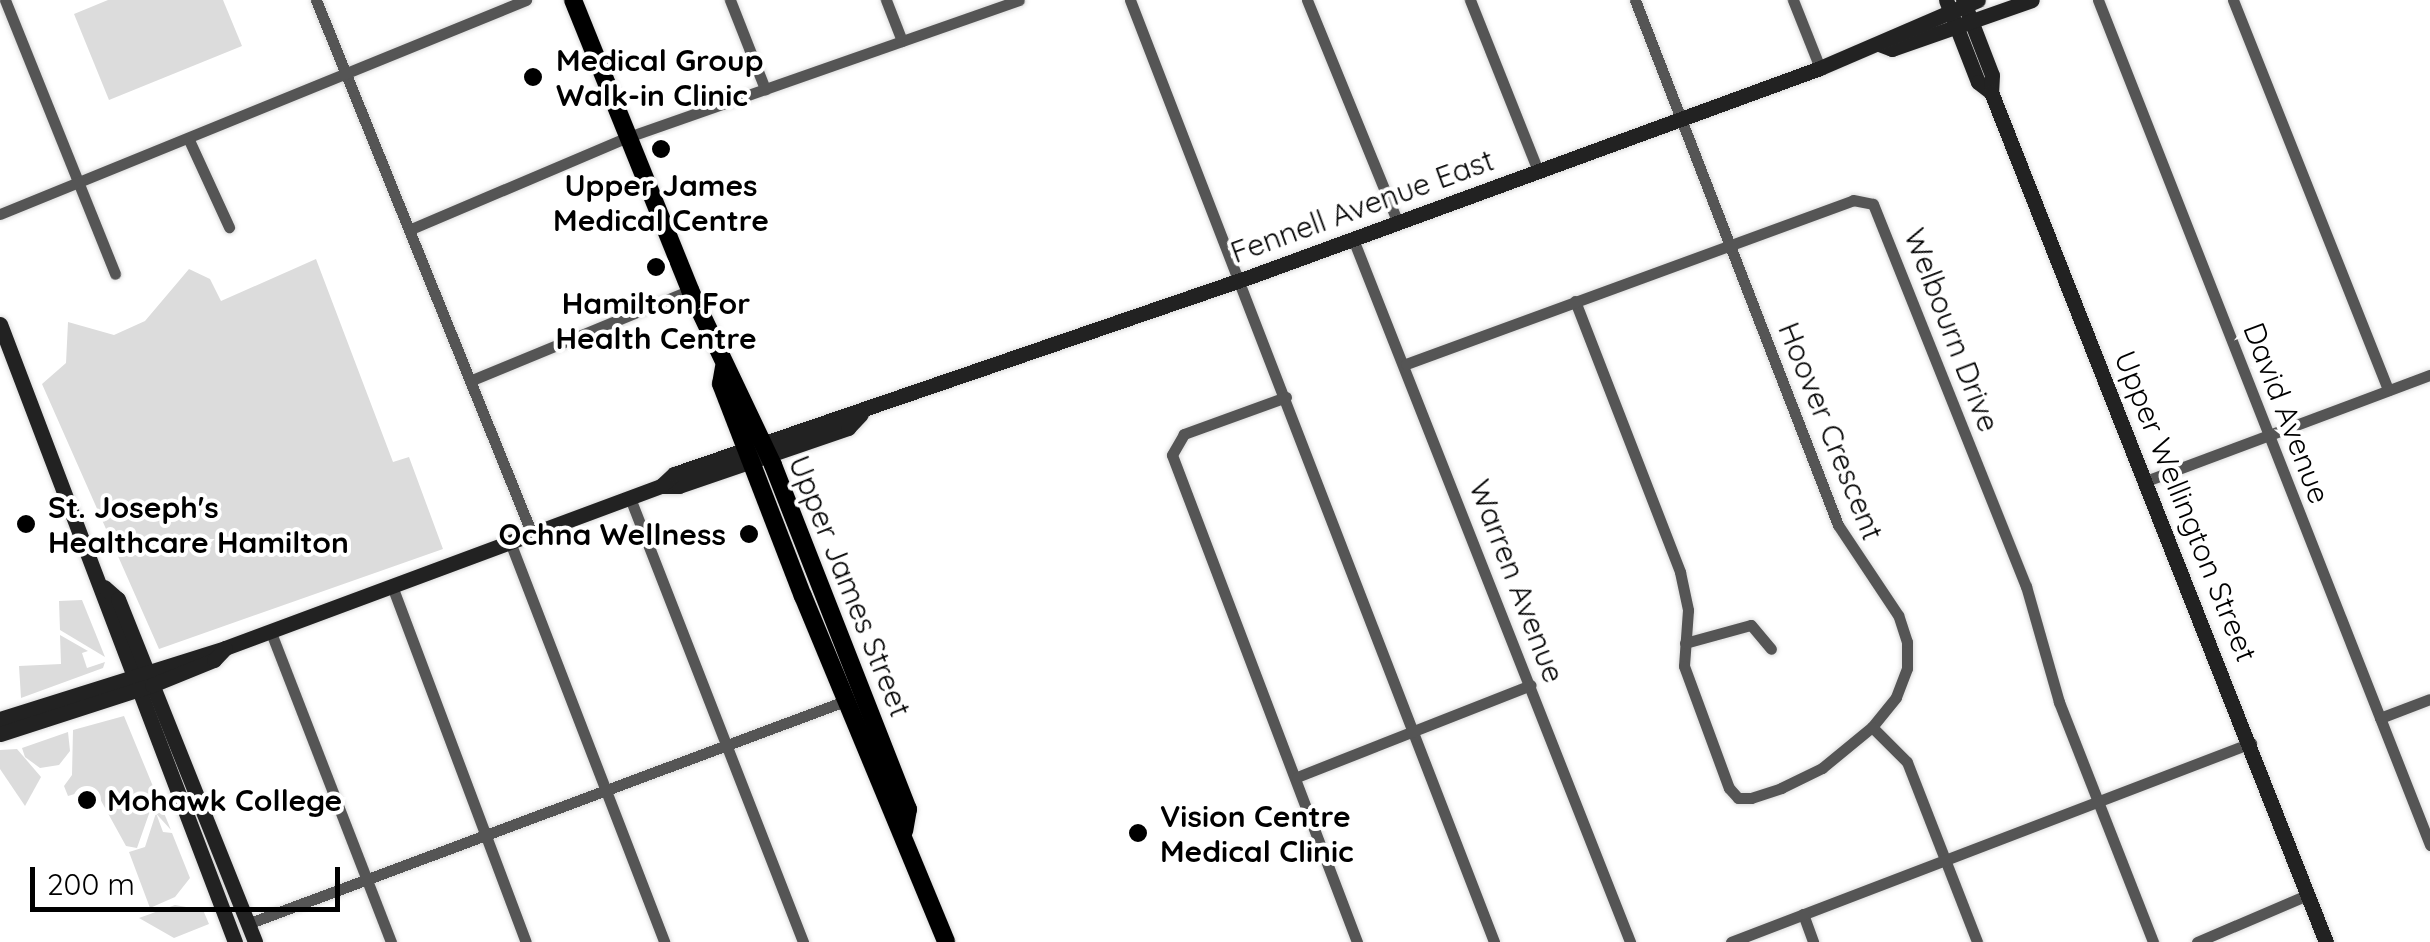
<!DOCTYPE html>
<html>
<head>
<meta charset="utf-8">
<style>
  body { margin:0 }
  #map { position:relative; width:2430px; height:942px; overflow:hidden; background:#fff; font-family:Quicksand,sans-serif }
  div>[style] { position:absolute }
  .green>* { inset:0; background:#dcdcdc }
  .roads { filter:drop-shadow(0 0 2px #dbdbdb) drop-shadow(0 0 2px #dbdbdb) }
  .street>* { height:11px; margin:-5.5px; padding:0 5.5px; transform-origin:5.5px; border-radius:5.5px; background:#555 }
  .secondary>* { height:15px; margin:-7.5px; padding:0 7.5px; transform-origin:7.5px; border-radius:7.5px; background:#222 }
  .primary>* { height:18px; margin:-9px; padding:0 9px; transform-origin:9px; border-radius:9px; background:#000 }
  .dots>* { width:28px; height:28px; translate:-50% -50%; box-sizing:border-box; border:5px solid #fff; border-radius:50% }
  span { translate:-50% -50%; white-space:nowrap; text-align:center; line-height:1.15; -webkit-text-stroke:8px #fff; paint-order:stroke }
  .poi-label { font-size:30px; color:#000; font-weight:700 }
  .left { translate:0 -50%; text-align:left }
  .right { translate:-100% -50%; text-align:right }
  .street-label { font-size:30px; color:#000 }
  .scale { position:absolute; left:30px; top:867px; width:310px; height:45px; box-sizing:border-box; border:5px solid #000; border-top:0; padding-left:12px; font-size:30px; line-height:35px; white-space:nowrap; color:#000; -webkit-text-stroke:8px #fff; paint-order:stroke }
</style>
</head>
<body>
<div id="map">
  <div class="green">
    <div style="clip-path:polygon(108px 0,223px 0,242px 46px,109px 100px,74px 14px)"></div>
    <div style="clip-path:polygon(316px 259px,393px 462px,409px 457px,443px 549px,159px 649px,42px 384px,66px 363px,68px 322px,114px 335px,145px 321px,189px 269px,210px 279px,221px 301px)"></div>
    <div style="clip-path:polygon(82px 600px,105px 657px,60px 630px,59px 601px)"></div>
    <div style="clip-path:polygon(60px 635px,88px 651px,82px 653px,87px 668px,105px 662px,103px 668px,21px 698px,19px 666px,61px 664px)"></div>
    <div style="clip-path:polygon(124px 716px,171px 830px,151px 808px,137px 848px,126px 846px,94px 788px,68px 796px,64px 786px,72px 775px,73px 730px)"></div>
    <div style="clip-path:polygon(68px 732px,70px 751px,59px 765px,40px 768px,25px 757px,22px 748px)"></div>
    <div style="clip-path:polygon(17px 749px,41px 777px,25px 806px,0 769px,0 750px)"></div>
    <div style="clip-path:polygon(156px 813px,163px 832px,172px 833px,190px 878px,175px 897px,150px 908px,129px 852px,145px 847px)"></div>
    <div style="clip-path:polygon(175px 905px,203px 910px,209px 924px,174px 938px,139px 918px)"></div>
  </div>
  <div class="roads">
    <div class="street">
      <div style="left:5px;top:0;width:295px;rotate:68.1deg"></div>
      <div style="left:316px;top:0;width:576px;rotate:67.98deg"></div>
      <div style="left:730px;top:0;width:96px;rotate:68.5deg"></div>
      <div style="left:886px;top:0;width:44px;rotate:68.7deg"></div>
      <div style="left:1130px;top:0;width:1010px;rotate:68.87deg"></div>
      <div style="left:1307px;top:0;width:241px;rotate:67.8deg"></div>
      <div style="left:1470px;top:0;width:184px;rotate:68.3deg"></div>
      <div style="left:1793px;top:0;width:73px;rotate:68.3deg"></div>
      <div style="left:2098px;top:0;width:908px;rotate:68.55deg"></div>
      <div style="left:2233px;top:0;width:420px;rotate:68.3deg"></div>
      <div style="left:189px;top:140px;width:96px;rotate:65.3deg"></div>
      <div style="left:0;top:214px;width:568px;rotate:-22.14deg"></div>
      <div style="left:411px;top:229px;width:236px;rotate:-23deg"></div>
      <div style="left:628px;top:137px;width:414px;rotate:-19.3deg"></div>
      <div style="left:1353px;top:239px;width:756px;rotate:68.49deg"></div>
      <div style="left:1575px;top:301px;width:291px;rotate:68.8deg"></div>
      <div style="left:1680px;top:572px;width:39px;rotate:78deg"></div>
      <div style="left:1688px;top:610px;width:56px;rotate:94.1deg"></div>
      <div style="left:1684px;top:666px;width:130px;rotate:69.8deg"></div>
      <div style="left:1729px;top:788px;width:13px;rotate:48deg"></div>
      <div style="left:1738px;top:798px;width:13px"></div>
      <div style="left:1751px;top:798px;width:32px;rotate:-18deg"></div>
      <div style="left:1781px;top:788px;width:46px;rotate:-26deg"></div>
      <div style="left:1822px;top:768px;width:65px;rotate:-39.4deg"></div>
      <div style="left:1872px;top:727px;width:38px;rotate:-51deg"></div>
      <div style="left:1896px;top:697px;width:31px;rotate:-69deg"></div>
      <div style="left:1907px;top:668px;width:26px;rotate:-90deg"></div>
      <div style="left:1907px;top:642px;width:28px;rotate:-108deg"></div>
      <div style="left:1898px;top:615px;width:108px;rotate:-123.7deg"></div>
      <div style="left:1838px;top:525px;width:563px;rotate:-111.14deg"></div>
      <div style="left:1406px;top:364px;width:476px;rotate:-20.1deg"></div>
      <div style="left:1853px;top:200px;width:20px;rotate:11deg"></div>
      <div style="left:1873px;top:204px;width:412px;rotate:68.2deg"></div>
      <div style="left:2026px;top:586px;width:121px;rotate:74.1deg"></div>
      <div style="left:2059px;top:702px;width:258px;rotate:68.6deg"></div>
      <div style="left:472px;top:380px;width:236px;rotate:-22.4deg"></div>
      <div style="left:1286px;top:397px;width:109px;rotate:160.1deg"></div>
      <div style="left:1184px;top:434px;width:24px;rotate:120deg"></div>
      <div style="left:1172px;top:455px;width:521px;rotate:69.2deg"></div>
      <div style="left:2146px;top:481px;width:303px;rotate:-20.5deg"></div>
      <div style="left:630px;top:498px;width:477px;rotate:68.7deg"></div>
      <div style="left:510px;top:542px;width:429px;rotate:68.9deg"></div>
      <div style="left:392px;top:586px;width:380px;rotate:69.4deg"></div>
      <div style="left:270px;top:630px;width:335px;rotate:68.8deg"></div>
      <div style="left:1685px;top:643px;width:68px;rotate:-15.3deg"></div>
      <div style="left:1751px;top:625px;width:31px;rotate:50deg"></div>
      <div style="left:2380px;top:718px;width:53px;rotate:-20.8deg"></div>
      <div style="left:1872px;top:727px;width:49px;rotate:45deg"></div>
      <div style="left:1907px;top:762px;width:193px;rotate:68.7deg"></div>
      <div style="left:1297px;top:777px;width:251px;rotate:-21.5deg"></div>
      <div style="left:1803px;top:914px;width:30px;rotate:70deg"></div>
      <div style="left:247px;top:924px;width:638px;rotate:-20.45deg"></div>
      <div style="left:1731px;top:942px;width:557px;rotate:-20.94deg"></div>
      <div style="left:2197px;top:942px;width:120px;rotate:-23.1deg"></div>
    </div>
    <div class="secondary">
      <div style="left:1946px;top:0;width:88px;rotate:68.7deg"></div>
      <div style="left:1978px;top:82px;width:16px;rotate:38deg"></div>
      <div style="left:1963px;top:0;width:80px;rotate:68.9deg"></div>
      <div style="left:1992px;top:75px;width:17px;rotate:93deg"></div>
      <div style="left:1991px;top:92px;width:914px;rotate:68.49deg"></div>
      <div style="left:1879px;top:44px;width:14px;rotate:21deg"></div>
      <div style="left:1892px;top:49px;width:148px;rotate:-19.3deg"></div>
      <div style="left:0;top:324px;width:661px;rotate:69.18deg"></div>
      <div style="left:661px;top:486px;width:18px"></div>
      <div style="left:679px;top:486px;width:179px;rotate:-18.9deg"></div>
      <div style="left:848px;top:428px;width:19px;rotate:-47deg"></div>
      <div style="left:104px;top:587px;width:18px;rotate:41deg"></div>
      <div style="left:118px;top:599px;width:369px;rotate:68.2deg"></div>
      <div style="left:0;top:719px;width:236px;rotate:-17.5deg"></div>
      <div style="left:225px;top:648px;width:465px;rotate:-20.4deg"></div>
      <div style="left:661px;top:486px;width:18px;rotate:-43deg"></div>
      <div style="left:674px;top:474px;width:608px;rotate:-18.91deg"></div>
      <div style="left:1249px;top:277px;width:608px;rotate:-20.1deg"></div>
      <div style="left:1820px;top:68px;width:172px;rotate:-23.3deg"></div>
      <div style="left:0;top:734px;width:160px;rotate:-17.9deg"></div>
      <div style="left:152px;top:685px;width:67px;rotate:-22deg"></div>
      <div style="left:214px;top:660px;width:16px;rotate:-47deg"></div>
    </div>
    <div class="primary">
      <div style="left:573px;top:0;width:313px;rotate:68deg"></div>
      <div style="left:690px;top:290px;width:194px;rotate:64.6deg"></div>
      <div style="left:773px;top:465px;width:370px;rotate:68.6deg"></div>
      <div style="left:908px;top:809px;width:22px;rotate:100deg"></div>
      <div style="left:724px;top:367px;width:17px;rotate:100deg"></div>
      <div style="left:721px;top:384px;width:227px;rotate:68.9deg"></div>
      <div style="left:803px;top:596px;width:374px;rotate:67.5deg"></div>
    </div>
  </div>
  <div class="dots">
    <div style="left:533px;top:77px;background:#000"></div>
    <div style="left:661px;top:149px;background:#000"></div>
    <div style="left:656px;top:267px;background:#000"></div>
    <div style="left:26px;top:524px;background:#000"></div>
    <div style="left:749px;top:534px;background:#000"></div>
    <div style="left:87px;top:800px;background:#000"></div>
    <div style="left:1138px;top:833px;background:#000"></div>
  </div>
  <div class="poi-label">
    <span class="left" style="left:556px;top:77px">Medical Group<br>Walk-in Clinic</span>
    <span style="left:661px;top:202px">Upper James<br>Medical Centre</span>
    <span style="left:656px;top:320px">Hamilton For<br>Health Centre</span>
    <span class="left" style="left:48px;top:524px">St. Joseph's<br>Healthcare Hamilton</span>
    <span class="right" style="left:726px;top:534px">Ochna Wellness</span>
    <span class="left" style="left:107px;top:800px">Mohawk College</span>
    <span class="left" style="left:1160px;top:833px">Vision Centre<br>Medical Clinic</span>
  </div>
  <div class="street-label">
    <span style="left:1362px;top:206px;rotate:-20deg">Fennell Avenue East</span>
    <span style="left:1952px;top:330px;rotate:69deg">Welbourn Drive</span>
    <span style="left:2287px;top:413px;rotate:69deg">David Avenue</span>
    <span style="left:1831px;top:431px;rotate:68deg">Hoover Crescent</span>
    <span style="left:2186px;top:506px;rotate:68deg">Upper Wellington Street</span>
    <span style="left:1517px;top:581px;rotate:69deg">Warren Avenue</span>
    <span style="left:850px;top:586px;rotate:68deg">Upper James Street</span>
  </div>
  <div class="scale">200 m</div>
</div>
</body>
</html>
